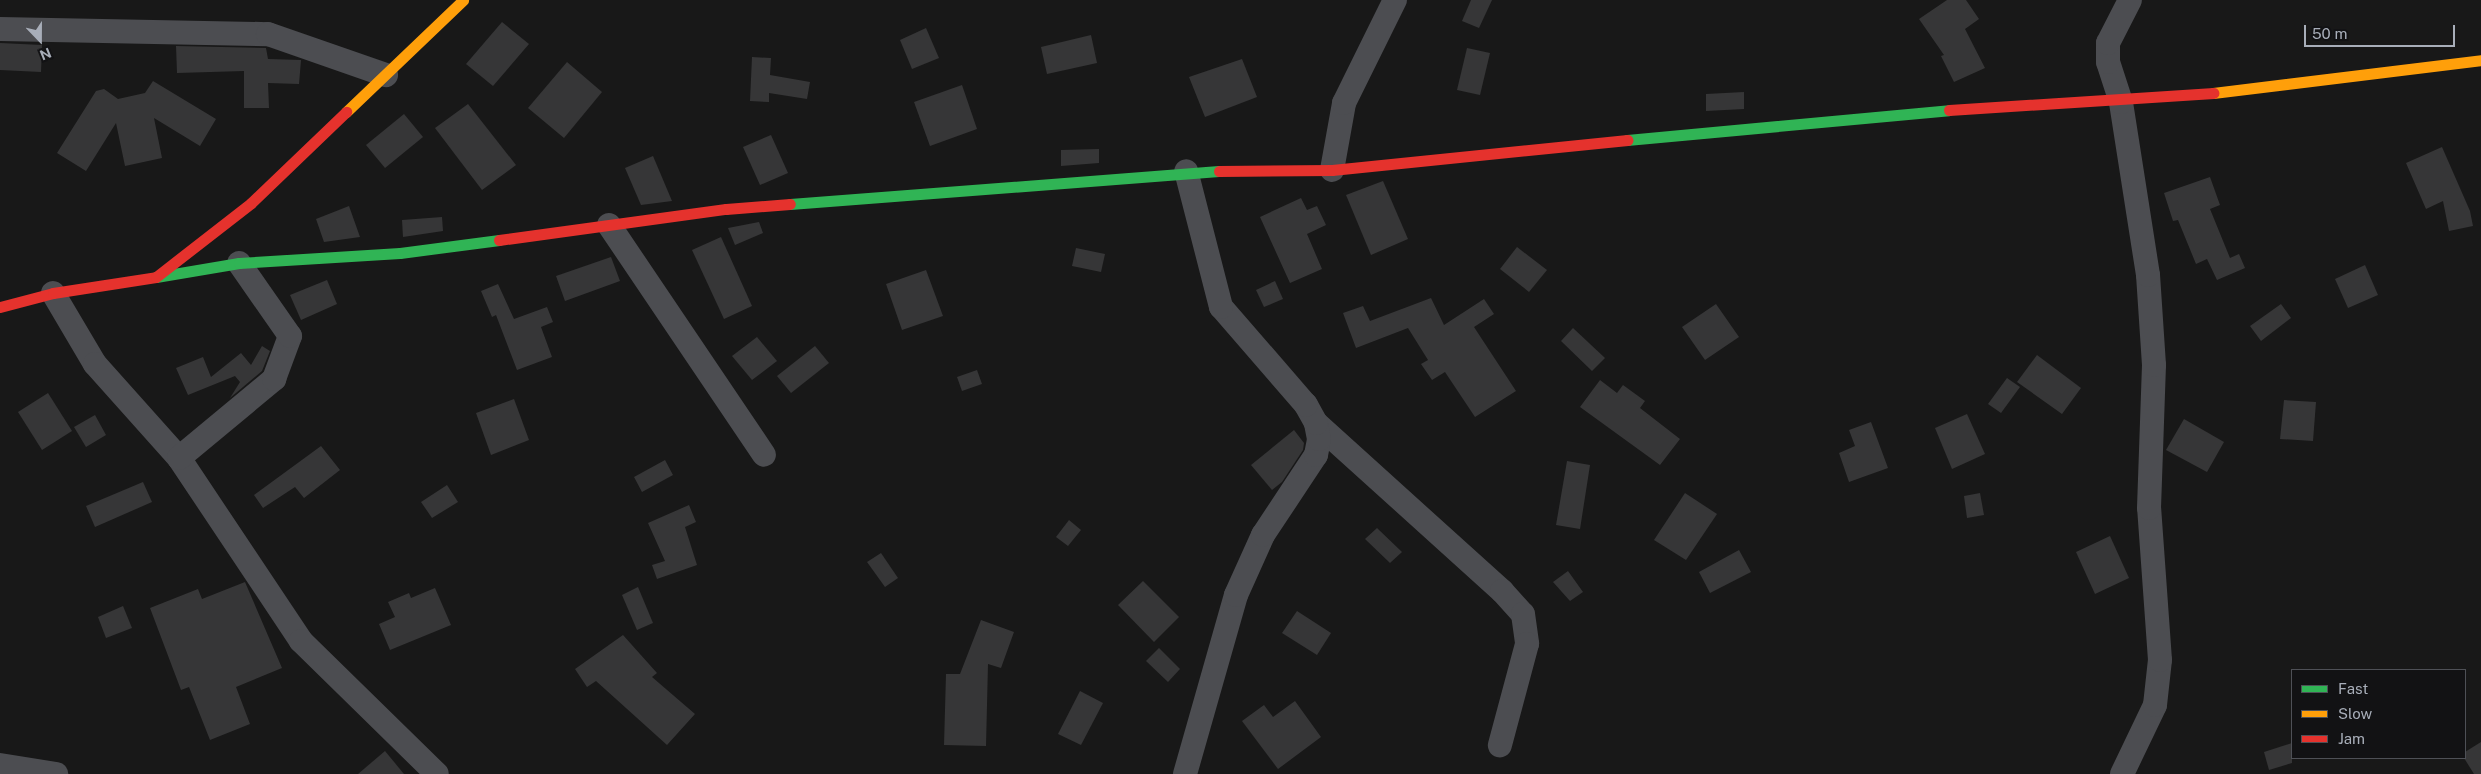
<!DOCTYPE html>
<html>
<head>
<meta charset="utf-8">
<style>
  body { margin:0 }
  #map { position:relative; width:2481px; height:774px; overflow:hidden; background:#181818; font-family:"Public Sans",sans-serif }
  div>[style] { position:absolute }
  .building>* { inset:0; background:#363637 }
  .street>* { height:24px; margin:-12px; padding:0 12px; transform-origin:12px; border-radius:12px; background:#4c4d51 }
  .fast>* { height:11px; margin:-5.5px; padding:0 5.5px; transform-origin:5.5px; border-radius:5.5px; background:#30b455 }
  .slow>* { height:11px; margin:-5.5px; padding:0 5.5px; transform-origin:5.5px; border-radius:5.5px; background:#ff9f0a }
  .jam>* { height:11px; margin:-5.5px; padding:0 5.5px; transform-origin:5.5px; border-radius:5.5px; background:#e5322d }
  span { translate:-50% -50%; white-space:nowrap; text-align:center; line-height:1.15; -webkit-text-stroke:4.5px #121214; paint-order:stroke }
  .legend { position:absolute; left:2291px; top:669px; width:175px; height:90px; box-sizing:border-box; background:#121214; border:1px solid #4e5056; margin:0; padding:6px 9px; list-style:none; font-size:15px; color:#a8aeb9 }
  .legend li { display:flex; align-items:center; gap:10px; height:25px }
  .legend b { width:25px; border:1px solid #4e5056 }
  .north { position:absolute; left:15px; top:15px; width:50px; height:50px; -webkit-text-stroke:4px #121214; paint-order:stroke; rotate:158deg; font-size:14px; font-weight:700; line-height:20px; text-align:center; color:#a8aeb9 }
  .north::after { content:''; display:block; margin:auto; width:18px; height:22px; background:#a8aeb9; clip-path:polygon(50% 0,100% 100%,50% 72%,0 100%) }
  .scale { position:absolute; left:2304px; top:25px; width:151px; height:22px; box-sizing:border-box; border:2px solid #a8aeb9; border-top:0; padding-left:6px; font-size:15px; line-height:18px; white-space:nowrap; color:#a8aeb9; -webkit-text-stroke:4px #121214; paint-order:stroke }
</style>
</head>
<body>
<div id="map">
  <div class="building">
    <div style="clip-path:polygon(1471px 0,1492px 0,1479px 28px,1462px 21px)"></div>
    <div style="clip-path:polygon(1947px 0,1966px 0,1979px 19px,1965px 29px,1985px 68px,1954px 82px,1941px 56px,1944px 55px,1919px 19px)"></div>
    <div style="clip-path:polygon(502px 22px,529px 44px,493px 86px,466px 64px)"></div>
    <div style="clip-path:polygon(926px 28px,939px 58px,912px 69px,900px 40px)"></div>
    <div style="clip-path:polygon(1091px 35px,1097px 63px,1047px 74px,1041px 47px)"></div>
    <div style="clip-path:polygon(0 43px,42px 45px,41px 72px,0 70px)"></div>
    <div style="clip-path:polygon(176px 46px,266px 48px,268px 59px,301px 60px,299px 84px,268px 83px,269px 108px,244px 108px,244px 71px,177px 73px)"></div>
    <div style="clip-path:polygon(1467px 48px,1490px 53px,1480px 95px,1457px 90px)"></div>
    <div style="clip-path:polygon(752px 57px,771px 58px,770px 75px,810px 82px,807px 99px,769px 93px,769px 102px,750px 101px)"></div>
    <div style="clip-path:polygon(1242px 59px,1257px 97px,1205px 117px,1189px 77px)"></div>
    <div style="clip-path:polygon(567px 62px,602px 92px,564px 138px,528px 108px)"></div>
    <div style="clip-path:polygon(153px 81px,216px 119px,200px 146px,154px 118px,162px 158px,125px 166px,116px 123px,86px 171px,57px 153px,96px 91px,104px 89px,118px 99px,145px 93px)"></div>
    <div style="clip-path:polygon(962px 85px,977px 129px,930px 146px,914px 102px)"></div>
    <div style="clip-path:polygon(1744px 92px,1744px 109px,1706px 111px,1706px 94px)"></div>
    <div style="clip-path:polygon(468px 104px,516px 165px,482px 190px,435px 128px)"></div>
    <div style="clip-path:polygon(404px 114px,423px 137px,385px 168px,366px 145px)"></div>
    <div style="clip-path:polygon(771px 135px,788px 173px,760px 185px,743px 147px)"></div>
    <div style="clip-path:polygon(2442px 147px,2470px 211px,2473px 226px,2449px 231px,2443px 201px,2426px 209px,2406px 163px)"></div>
    <div style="clip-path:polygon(1099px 149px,1099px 163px,1061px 166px,1061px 150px)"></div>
    <div style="clip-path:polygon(653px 156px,672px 201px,641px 205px,625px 168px)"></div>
    <div style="clip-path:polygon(2210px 177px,2220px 205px,2210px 209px,2230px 258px,2239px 254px,2245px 268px,2217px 280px,2207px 259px,2196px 264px,2178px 220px,2173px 221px,2164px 193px)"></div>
    <div style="clip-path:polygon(1383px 181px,1408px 239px,1371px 255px,1346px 195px)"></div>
    <div style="clip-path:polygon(1301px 198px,1307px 210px,1317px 206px,1326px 225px,1307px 234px,1322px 269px,1290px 283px,1260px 217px)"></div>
    <div style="clip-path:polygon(349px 206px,360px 237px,324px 242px,316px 219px)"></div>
    <div style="clip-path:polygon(442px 217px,443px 231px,403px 237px,402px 220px)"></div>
    <div style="clip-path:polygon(759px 222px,763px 233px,735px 245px,728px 228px)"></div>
    <div style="clip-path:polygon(721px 237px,752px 306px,724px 319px,692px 250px)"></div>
    <div style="clip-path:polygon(1517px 247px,1547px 270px,1529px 292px,1500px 269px)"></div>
    <div style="clip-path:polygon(1076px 248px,1105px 254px,1101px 272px,1072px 266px)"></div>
    <div style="clip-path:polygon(611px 257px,620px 281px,565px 301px,556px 276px)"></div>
    <div style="clip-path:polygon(2365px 265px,2378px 295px,2348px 308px,2335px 279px)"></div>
    <div style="clip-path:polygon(926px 270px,943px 316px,902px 330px,886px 284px)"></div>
    <div style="clip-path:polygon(327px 280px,337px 304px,301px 320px,290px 295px)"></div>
    <div style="clip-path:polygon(1275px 281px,1283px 299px,1264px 307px,1256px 290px)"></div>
    <div style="clip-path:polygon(498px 284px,514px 319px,547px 307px,553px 322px,541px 327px,552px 357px,517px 370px,496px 315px,492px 317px,481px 291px)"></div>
    <div style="clip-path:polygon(1431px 298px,1444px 325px,1484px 299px,1494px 314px,1474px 327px,1516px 391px,1475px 417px,1445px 372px,1432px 380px,1421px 364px,1428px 360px,1408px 328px,1356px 348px,1343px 313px,1363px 306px,1370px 321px)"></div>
    <div style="clip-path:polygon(1716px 304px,1739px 337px,1705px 360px,1682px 327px)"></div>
    <div style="clip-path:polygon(2281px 304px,2291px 318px,2261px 341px,2250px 326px)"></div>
    <div style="clip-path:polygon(1573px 328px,1605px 358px,1592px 371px,1561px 341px)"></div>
    <div style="clip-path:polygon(757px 337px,777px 361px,752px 380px,732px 356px)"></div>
    <div style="clip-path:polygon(262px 346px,270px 351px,262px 371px,230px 398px,240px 382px,235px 376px,188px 395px,176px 368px,203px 357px,211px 377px,241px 353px,251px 365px)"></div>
    <div style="clip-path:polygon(815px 346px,829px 363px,791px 393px,777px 376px)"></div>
    <div style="clip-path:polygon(2037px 355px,2081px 388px,2062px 414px,2017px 382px)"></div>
    <div style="clip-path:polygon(977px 370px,982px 384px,962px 391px,957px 377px)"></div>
    <div style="clip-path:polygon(2007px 378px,2020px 387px,2001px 413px,1988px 404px)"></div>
    <div style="clip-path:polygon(1600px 380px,1617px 393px,1623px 385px,1645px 401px,1640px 408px,1680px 439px,1660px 465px,1580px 407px)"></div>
    <div style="clip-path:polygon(48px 393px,72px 431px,42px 450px,18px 412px)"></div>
    <div style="clip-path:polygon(514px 399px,529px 440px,491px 455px,476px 413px)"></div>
    <div style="clip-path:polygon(2284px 400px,2316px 402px,2313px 441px,2280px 439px)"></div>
    <div style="clip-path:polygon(1967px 414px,1985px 454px,1952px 469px,1935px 428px)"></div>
    <div style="clip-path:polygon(95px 415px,106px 435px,86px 447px,74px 427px)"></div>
    <div style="clip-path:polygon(2184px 419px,2224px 442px,2207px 472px,2166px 450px)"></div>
    <div style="clip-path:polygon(1871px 422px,1888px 468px,1849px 482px,1839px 453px,1855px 446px,1849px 430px)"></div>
    <div style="clip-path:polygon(1294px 430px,1304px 443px,1303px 450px,1282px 482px,1272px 490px,1251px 465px)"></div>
    <div style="clip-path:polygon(321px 446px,340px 470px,304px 498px,295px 487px,263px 508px,254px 495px)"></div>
    <div style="clip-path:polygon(665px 460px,673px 475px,642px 492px,634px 477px)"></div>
    <div style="clip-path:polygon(1567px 461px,1590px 465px,1580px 529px,1556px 525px)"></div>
    <div style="clip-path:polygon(143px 482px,152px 502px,95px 527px,86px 506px)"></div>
    <div style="clip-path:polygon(447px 485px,458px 502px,432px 518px,421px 502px)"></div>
    <div style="clip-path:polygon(1685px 493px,1717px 514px,1686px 560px,1654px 540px)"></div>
    <div style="clip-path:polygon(1980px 493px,1984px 515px,1967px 518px,1964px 496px)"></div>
    <div style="clip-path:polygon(689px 505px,696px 522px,685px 527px,697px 565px,657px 579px,652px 565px,665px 561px,648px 523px)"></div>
    <div style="clip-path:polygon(1069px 520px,1081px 530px,1068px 546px,1056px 537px)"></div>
    <div style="clip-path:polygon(1377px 528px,1402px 552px,1390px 563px,1365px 539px)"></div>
    <div style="clip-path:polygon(2110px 536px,2129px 578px,2095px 594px,2076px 552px)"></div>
    <div style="clip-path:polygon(1739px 550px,1751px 572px,1710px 593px,1699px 572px)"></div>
    <div style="clip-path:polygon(881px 553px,898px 578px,885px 587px,867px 562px)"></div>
    <div style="clip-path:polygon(1568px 571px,1583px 592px,1570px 601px,1553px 582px)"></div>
    <div style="clip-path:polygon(1143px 581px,1179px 617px,1154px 642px,1118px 605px)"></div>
    <div style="clip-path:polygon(245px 582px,282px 668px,236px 687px,250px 724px,210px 740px,189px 687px,181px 690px,150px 608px,198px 589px,202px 599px)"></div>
    <div style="clip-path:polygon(638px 587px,653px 623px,637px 630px,622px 595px)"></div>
    <div style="clip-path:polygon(435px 588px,451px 625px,390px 650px,379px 624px,395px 617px,388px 602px,409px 593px,411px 598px)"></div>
    <div style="clip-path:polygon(123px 606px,132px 628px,106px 638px,98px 617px)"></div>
    <div style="clip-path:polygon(1297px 611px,1331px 633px,1317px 655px,1282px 633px)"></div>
    <div style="clip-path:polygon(981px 620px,1014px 632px,1001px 668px,988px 664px,986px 746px,944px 745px,946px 674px,960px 674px)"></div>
    <div style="clip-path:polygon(623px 635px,657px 673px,652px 677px,695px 714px,667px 745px,596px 681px,587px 687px,575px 669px)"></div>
    <div style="clip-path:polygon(1159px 648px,1180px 669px,1168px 682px,1146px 661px)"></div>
    <div style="clip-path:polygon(1080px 691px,1103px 703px,1081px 745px,1058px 734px)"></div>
    <div style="clip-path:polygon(1295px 701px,1321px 737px,1278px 769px,1242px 721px,1264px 705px,1273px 717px)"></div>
    <div style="clip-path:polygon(2481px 742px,2481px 774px,2474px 774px,2464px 758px,2465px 752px)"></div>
    <div style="clip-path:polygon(2292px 743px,2292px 763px,2269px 770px,2264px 752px)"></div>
    <div style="clip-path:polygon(385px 751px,404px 774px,358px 774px)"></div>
  </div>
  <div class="street">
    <div style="left:0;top:29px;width:268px;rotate:1.1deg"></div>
    <div style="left:268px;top:34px;width:125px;rotate:19.2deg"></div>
    <div style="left:1332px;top:170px;width:68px;rotate:-79.8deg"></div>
    <div style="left:1344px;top:103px;width:115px;rotate:-63.7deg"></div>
    <div style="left:609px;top:225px;width:277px;rotate:56deg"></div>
    <div style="left:53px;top:293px;width:82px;rotate:59.4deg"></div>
    <div style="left:95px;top:364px;width:126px;rotate:48.2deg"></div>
    <div style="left:179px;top:458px;width:220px;rotate:56.3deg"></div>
    <div style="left:301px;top:641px;width:190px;rotate:44.4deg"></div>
    <div style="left:1316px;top:423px;width:251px;rotate:42.1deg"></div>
    <div style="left:1502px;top:591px;width:31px;rotate:48deg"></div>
    <div style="left:1523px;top:614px;width:30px;rotate:82deg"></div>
    <div style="left:1527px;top:644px;width:105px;rotate:105deg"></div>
    <div style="left:179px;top:458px;width:124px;rotate:-39.7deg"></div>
    <div style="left:274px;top:379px;width:46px;rotate:-69.6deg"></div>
    <div style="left:290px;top:336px;width:89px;rotate:-124.9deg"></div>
    <div style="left:0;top:765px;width:57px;rotate:9.1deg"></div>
    <div style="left:1185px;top:774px;width:186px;rotate:-74.1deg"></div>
    <div style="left:1236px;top:595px;width:66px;rotate:-65.8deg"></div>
    <div style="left:1263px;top:535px;width:96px;rotate:-56.5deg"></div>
    <div style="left:1316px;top:455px;width:16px;rotate:-79deg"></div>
    <div style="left:1319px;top:439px;width:16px;rotate:-101deg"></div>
    <div style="left:1316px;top:423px;width:21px;rotate:-119deg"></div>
    <div style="left:1306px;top:405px;width:130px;rotate:-130.9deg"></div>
    <div style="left:1221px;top:307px;width:140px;rotate:-104.4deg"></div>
    <div style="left:2122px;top:774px;width:76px;rotate:-64.4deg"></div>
    <div style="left:2155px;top:705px;width:45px;rotate:-83.7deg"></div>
    <div style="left:2160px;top:660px;width:152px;rotate:-94.1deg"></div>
    <div style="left:2149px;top:508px;width:143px;rotate:-88deg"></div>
    <div style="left:2154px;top:365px;width:90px;rotate:-93.8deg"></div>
    <div style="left:2148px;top:275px;width:175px;rotate:-98.9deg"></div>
    <div style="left:2121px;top:102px;width:42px;rotate:-108deg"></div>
    <div style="left:2108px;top:62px;width:19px;rotate:-90deg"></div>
    <div style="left:2108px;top:43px;width:48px;rotate:-62.9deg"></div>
  </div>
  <div class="fast">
    <div style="left:1627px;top:140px;width:323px;rotate:-5.3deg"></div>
    <div style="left:790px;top:204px;width:430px;rotate:-4.4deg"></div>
    <div style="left:156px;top:277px;width:84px;rotate:-9.6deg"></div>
    <div style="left:239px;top:263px;width:161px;rotate:-3.6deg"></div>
    <div style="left:400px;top:253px;width:100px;rotate:-7.5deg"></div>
  </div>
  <div class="slow">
    <div style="left:2213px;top:93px;width:270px;rotate:-7deg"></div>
    <div style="left:346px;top:112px;width:162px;rotate:-43.7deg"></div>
  </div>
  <div class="jam">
    <div style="left:1949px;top:110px;width:265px;rotate:-3.7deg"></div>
    <div style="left:1219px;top:171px;width:113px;rotate:-0.5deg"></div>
    <div style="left:1332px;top:170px;width:297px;rotate:-5.8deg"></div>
    <div style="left:499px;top:240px;width:229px;rotate:-7.8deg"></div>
    <div style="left:726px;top:209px;width:64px;rotate:-4.5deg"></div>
    <div style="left:0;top:307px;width:55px;rotate:-14.8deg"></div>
    <div style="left:53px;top:293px;width:104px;rotate:-8.8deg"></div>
    <div style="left:156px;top:277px;width:120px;rotate:-37.9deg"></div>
    <div style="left:251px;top:203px;width:132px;rotate:-43.8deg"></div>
  </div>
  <ul class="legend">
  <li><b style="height:6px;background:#30b455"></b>Fast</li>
  <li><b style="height:6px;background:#ff9f0a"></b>Slow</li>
  <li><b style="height:6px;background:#e5322d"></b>Jam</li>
  </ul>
  <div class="north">N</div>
  <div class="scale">50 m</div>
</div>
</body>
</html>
